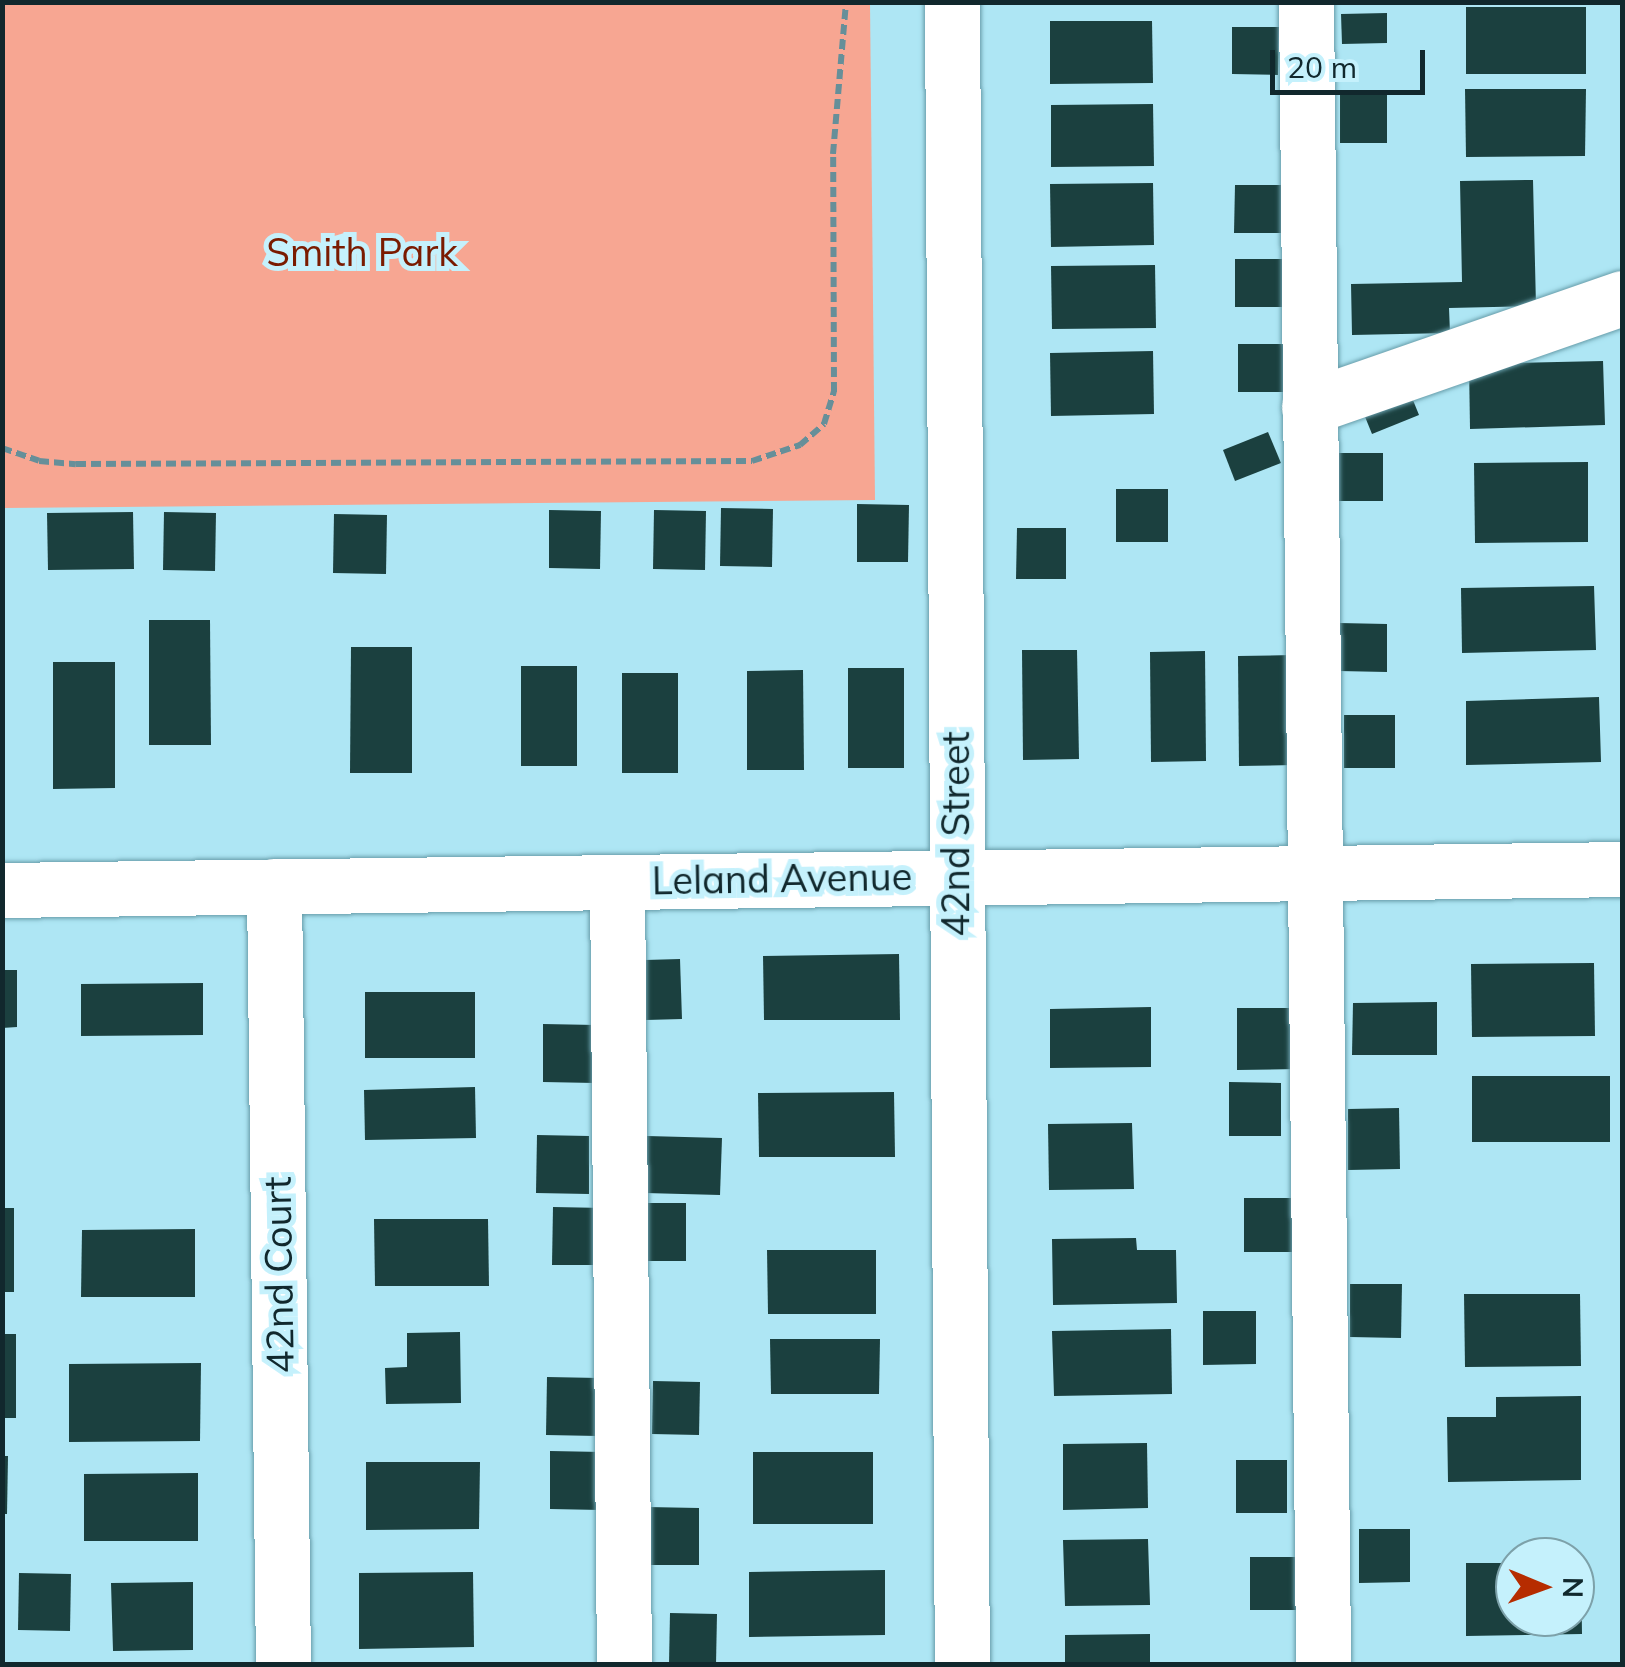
<!DOCTYPE html>
<html>
<head>
<meta charset="utf-8">
<style>
  body { margin:0 }
  #map { position:relative; width:1625px; height:1667px; overflow:hidden; background:#aee6f4; font-family:Mulish,sans-serif }
  div>[style] { position:absolute }
  .green>* { inset:0; background:#f7a692 }
  .building>* { inset:0; background:#1b403f }
  .path>* { height:6px; margin-top:-3px; transform-origin:0; background:repeating-linear-gradient(90deg,#668f99 0 10px,transparent 0 15px) }
  .roads { filter:drop-shadow(0 0 2px #669ca9) drop-shadow(0 0 2px #669ca9) }
  .minor>* { height:55px; margin:-27.5px; padding:0 27.5px; transform-origin:27.5px; border-radius:27.5px; background:#fff }
  span { translate:-50% -50%; white-space:nowrap; text-align:center; line-height:1.15; -webkit-text-stroke:10px #c5f1fc; paint-order:stroke }
  .park-label { font-size:38px; color:#7a1b00 }
  .street-label { font-size:38px; color:#11282d }
  .frame { position:absolute; inset:0; border:5px solid #11282d; pointer-events:none }
  .north { position:absolute; left:1495px; top:1537px; width:100px; height:100px; box-sizing:border-box; background:#c5f1fc; border:2px solid #7da1a9; border-radius:50%; rotate:91deg; font-size:28px; font-weight:700; line-height:40px; text-align:center; color:#11282d }
  .north::after { content:''; display:block; margin:auto; width:35px; height:45px; background:#b62c00; clip-path:polygon(50% 0,100% 100%,50% 72%,0 100%) }
  .scale { position:absolute; left:1270px; top:50px; width:155px; height:45px; box-sizing:border-box; border:5px solid #11282d; border-top:0; padding-left:12px; font-size:30px; line-height:35px; white-space:nowrap; color:#11282d; -webkit-text-stroke:8px #c5f1fc; paint-order:stroke }
</style>
</head>
<body>
<div id="map">
  <div class="green">
    <div style="clip-path:polygon(2px 3px,870px 3px,875px 500px,3px 508px)"></div>
  </div>
  <div class="building">
    <div style="clip-path:polygon(1466px 7px,1586px 7px,1586px 74px,1466px 74px)"></div>
    <div style="clip-path:polygon(1387px 13px,1387px 43px,1342px 44px,1341px 14px)"></div>
    <div style="clip-path:polygon(1050px 21px,1152px 21px,1153px 83px,1050px 84px)"></div>
    <div style="clip-path:polygon(1232px 27px,1279px 27px,1278px 75px,1232px 74px)"></div>
    <div style="clip-path:polygon(1465px 89px,1586px 89px,1585px 156px,1466px 157px)"></div>
    <div style="clip-path:polygon(1340px 95px,1387px 95px,1387px 143px,1340px 143px)"></div>
    <div style="clip-path:polygon(1153px 104px,1154px 166px,1051px 167px,1051px 105px)"></div>
    <div style="clip-path:polygon(1533px 180px,1536px 306px,1449px 308px,1450px 333px,1352px 335px,1351px 284px,1462px 282px,1460px 181px)"></div>
    <div style="clip-path:polygon(1153px 183px,1154px 245px,1051px 247px,1050px 184px)"></div>
    <div style="clip-path:polygon(1235px 185px,1281px 185px,1281px 233px,1234px 233px)"></div>
    <div style="clip-path:polygon(1235px 259px,1282px 259px,1282px 307px,1235px 307px)"></div>
    <div style="clip-path:polygon(1155px 265px,1156px 328px,1052px 329px,1051px 266px)"></div>
    <div style="clip-path:polygon(1238px 344px,1285px 344px,1285px 392px,1238px 392px)"></div>
    <div style="clip-path:polygon(1153px 351px,1154px 414px,1051px 416px,1050px 353px)"></div>
    <div style="clip-path:polygon(1603px 361px,1605px 425px,1470px 429px,1469px 364px)"></div>
    <div style="clip-path:polygon(1406px 383px,1419px 415px,1372px 434px,1359px 402px)"></div>
    <div style="clip-path:polygon(1268px 432px,1281px 463px,1235px 481px,1223px 450px)"></div>
    <div style="clip-path:polygon(1336px 453px,1383px 453px,1383px 501px,1336px 501px)"></div>
    <div style="clip-path:polygon(1588px 462px,1588px 542px,1475px 543px,1474px 463px)"></div>
    <div style="clip-path:polygon(1116px 489px,1168px 489px,1168px 542px,1116px 542px)"></div>
    <div style="clip-path:polygon(857px 504px,909px 505px,908px 562px,857px 562px)"></div>
    <div style="clip-path:polygon(721px 508px,773px 509px,772px 567px,720px 566px)"></div>
    <div style="clip-path:polygon(549px 510px,601px 511px,600px 569px,549px 568px)"></div>
    <div style="clip-path:polygon(654px 510px,706px 511px,705px 570px,653px 569px)"></div>
    <div style="clip-path:polygon(133px 512px,134px 569px,48px 570px,47px 513px)"></div>
    <div style="clip-path:polygon(164px 512px,216px 513px,215px 571px,163px 570px)"></div>
    <div style="clip-path:polygon(334px 514px,387px 515px,386px 574px,333px 573px)"></div>
    <div style="clip-path:polygon(1017px 528px,1066px 528px,1066px 579px,1016px 579px)"></div>
    <div style="clip-path:polygon(1594px 586px,1596px 650px,1462px 653px,1461px 588px)"></div>
    <div style="clip-path:polygon(149px 620px,210px 620px,211px 745px,149px 745px)"></div>
    <div style="clip-path:polygon(1339px 623px,1387px 624px,1387px 672px,1339px 671px)"></div>
    <div style="clip-path:polygon(351px 647px,412px 647px,412px 773px,350px 773px)"></div>
    <div style="clip-path:polygon(1022px 650px,1077px 650px,1079px 759px,1023px 760px)"></div>
    <div style="clip-path:polygon(1205px 651px,1206px 761px,1151px 762px,1150px 652px)"></div>
    <div style="clip-path:polygon(1293px 655px,1294px 765px,1239px 766px,1238px 656px)"></div>
    <div style="clip-path:polygon(53px 662px,115px 662px,115px 788px,53px 789px)"></div>
    <div style="clip-path:polygon(521px 666px,577px 666px,577px 766px,521px 766px)"></div>
    <div style="clip-path:polygon(848px 668px,904px 668px,904px 768px,848px 768px)"></div>
    <div style="clip-path:polygon(803px 670px,804px 770px,747px 770px,747px 671px)"></div>
    <div style="clip-path:polygon(622px 673px,678px 673px,678px 773px,622px 773px)"></div>
    <div style="clip-path:polygon(1599px 697px,1601px 762px,1466px 765px,1466px 701px)"></div>
    <div style="clip-path:polygon(1344px 715px,1395px 715px,1395px 768px,1344px 768px)"></div>
    <div style="clip-path:polygon(899px 954px,900px 1020px,764px 1020px,763px 956px)"></div>
    <div style="clip-path:polygon(680px 959px,682px 1019px,646px 1020px,645px 960px)"></div>
    <div style="clip-path:polygon(1594px 963px,1595px 1036px,1472px 1037px,1471px 964px)"></div>
    <div style="clip-path:polygon(2px 970px,17px 970px,17px 1027px,2px 1028px)"></div>
    <div style="clip-path:polygon(203px 983px,203px 1035px,81px 1036px,81px 984px)"></div>
    <div style="clip-path:polygon(365px 992px,475px 992px,475px 1058px,365px 1058px)"></div>
    <div style="clip-path:polygon(1437px 1002px,1437px 1055px,1352px 1055px,1353px 1003px)"></div>
    <div style="clip-path:polygon(1151px 1007px,1151px 1067px,1050px 1068px,1050px 1009px)"></div>
    <div style="clip-path:polygon(1237px 1008px,1298px 1008px,1297px 1069px,1237px 1070px)"></div>
    <div style="clip-path:polygon(543px 1024px,596px 1025px,595px 1083px,543px 1082px)"></div>
    <div style="clip-path:polygon(1472px 1076px,1610px 1076px,1610px 1142px,1472px 1142px)"></div>
    <div style="clip-path:polygon(1229px 1082px,1281px 1083px,1281px 1136px,1229px 1136px)"></div>
    <div style="clip-path:polygon(475px 1087px,476px 1138px,365px 1140px,364px 1090px)"></div>
    <div style="clip-path:polygon(894px 1092px,895px 1157px,759px 1157px,758px 1093px)"></div>
    <div style="clip-path:polygon(1399px 1108px,1400px 1169px,1348px 1170px,1348px 1109px)"></div>
    <div style="clip-path:polygon(1132px 1123px,1134px 1189px,1049px 1190px,1048px 1124px)"></div>
    <div style="clip-path:polygon(537px 1135px,589px 1136px,589px 1194px,536px 1193px)"></div>
    <div style="clip-path:polygon(647px 1136px,722px 1138px,720px 1195px,645px 1193px)"></div>
    <div style="clip-path:polygon(1244px 1198px,1296px 1198px,1296px 1252px,1244px 1252px)"></div>
    <div style="clip-path:polygon(641px 1203px,686px 1203px,686px 1261px,640px 1261px)"></div>
    <div style="clip-path:polygon(553px 1207px,605px 1208px,604px 1265px,552px 1265px)"></div>
    <div style="clip-path:polygon(2px 1208px,14px 1208px,14px 1292px,2px 1292px)"></div>
    <div style="clip-path:polygon(374px 1219px,488px 1219px,489px 1286px,375px 1286px)"></div>
    <div style="clip-path:polygon(195px 1229px,195px 1297px,81px 1297px,82px 1230px)"></div>
    <div style="clip-path:polygon(1136px 1238px,1137px 1250px,1176px 1250px,1177px 1303px,1053px 1305px,1052px 1239px)"></div>
    <div style="clip-path:polygon(767px 1250px,876px 1250px,876px 1314px,768px 1314px)"></div>
    <div style="clip-path:polygon(1350px 1284px,1402px 1284px,1401px 1338px,1350px 1337px)"></div>
    <div style="clip-path:polygon(1464px 1294px,1580px 1294px,1581px 1366px,1465px 1367px)"></div>
    <div style="clip-path:polygon(1203px 1311px,1256px 1311px,1256px 1364px,1203px 1365px)"></div>
    <div style="clip-path:polygon(1171px 1329px,1172px 1394px,1054px 1396px,1052px 1331px)"></div>
    <div style="clip-path:polygon(460px 1332px,461px 1403px,386px 1404px,385px 1368px,407px 1367px,407px 1333px)"></div>
    <div style="clip-path:polygon(2px 1334px,16px 1334px,16px 1418px,2px 1418px)"></div>
    <div style="clip-path:polygon(770px 1339px,880px 1339px,879px 1394px,771px 1394px)"></div>
    <div style="clip-path:polygon(201px 1363px,200px 1441px,69px 1442px,69px 1364px)"></div>
    <div style="clip-path:polygon(547px 1377px,599px 1378px,598px 1436px,546px 1435px)"></div>
    <div style="clip-path:polygon(653px 1381px,700px 1382px,699px 1435px,652px 1434px)"></div>
    <div style="clip-path:polygon(1581px 1396px,1581px 1480px,1448px 1482px,1447px 1417px,1496px 1417px,1496px 1397px)"></div>
    <div style="clip-path:polygon(1147px 1443px,1148px 1508px,1063px 1510px,1063px 1444px)"></div>
    <div style="clip-path:polygon(550px 1451px,602px 1452px,601px 1510px,550px 1509px)"></div>
    <div style="clip-path:polygon(753px 1452px,873px 1452px,873px 1524px,753px 1524px)"></div>
    <div style="clip-path:polygon(2px 1456px,8px 1456px,7px 1514px,2px 1514px)"></div>
    <div style="clip-path:polygon(1236px 1460px,1287px 1460px,1287px 1513px,1236px 1513px)"></div>
    <div style="clip-path:polygon(366px 1462px,480px 1462px,479px 1529px,366px 1530px)"></div>
    <div style="clip-path:polygon(198px 1473px,198px 1541px,84px 1541px,84px 1474px)"></div>
    <div style="clip-path:polygon(647px 1507px,699px 1508px,699px 1565px,646px 1565px)"></div>
    <div style="clip-path:polygon(1359px 1529px,1410px 1529px,1410px 1582px,1359px 1583px)"></div>
    <div style="clip-path:polygon(1148px 1539px,1150px 1605px,1065px 1606px,1063px 1540px)"></div>
    <div style="clip-path:polygon(1250px 1557px,1303px 1557px,1303px 1610px,1250px 1610px)"></div>
    <div style="clip-path:polygon(1575px 1562px,1581px 1562px,1582px 1634px,1466px 1636px,1466px 1563px,1515px 1563px,1515px 1617px,1575px 1617px)"></div>
    <div style="clip-path:polygon(885px 1570px,885px 1635px,749px 1637px,749px 1572px)"></div>
    <div style="clip-path:polygon(473px 1572px,474px 1647px,359px 1649px,359px 1573px)"></div>
    <div style="clip-path:polygon(19px 1573px,71px 1574px,70px 1631px,18px 1630px)"></div>
    <div style="clip-path:polygon(193px 1582px,193px 1650px,113px 1651px,111px 1583px)"></div>
    <div style="clip-path:polygon(670px 1613px,717px 1614px,716px 1664px,669px 1664px)"></div>
    <div style="clip-path:polygon(1150px 1634px,1150px 1664px,1065px 1664px,1065px 1635px)"></div>
  </div>
  <div class="path">
    <div style="left:2px;top:448px;width:39px;rotate:19deg"></div>
    <div style="left:39px;top:461px;width:37px;rotate:5deg"></div>
    <div style="left:76px;top:464px;width:676px;rotate:-0.25deg"></div>
    <div style="left:752px;top:461px;width:51px;rotate:-18.4deg"></div>
    <div style="left:800px;top:445px;width:32px;rotate:-41deg"></div>
    <div style="left:824px;top:424px;width:34px;rotate:-73deg"></div>
    <div style="left:834px;top:392px;width:238px;rotate:-90.2deg"></div>
    <div style="left:833px;top:154px;width:153px;rotate:-85.1deg"></div>
  </div>
  <div class="roads">
    <div class="minor">
      <div style="left:952px;top:2px;width:1662px;rotate:89.66deg"></div>
      <div style="left:1306px;top:2px;width:1662px;rotate:89.41deg"></div>
      <div style="left:1309px;top:407px;width:331px;rotate:-19.2deg"></div>
      <div style="left:617px;top:882px;width:782px;rotate:89.49deg"></div>
      <div style="left:274px;top:886px;width:778px;rotate:89.34deg"></div>
      <div style="left:2px;top:890px;width:1620px;rotate:-0.74deg"></div>
    </div>
  </div>
  <div class="park-label">
    <span style="left:362px;top:253px">Smith Park</span>
  </div>
  <div class="street-label">
    <span style="left:956px;top:834px;rotate:-90deg">42nd Street</span>
    <span style="left:782px;top:879px;rotate:-1deg">Leland Avenue</span>
    <span style="left:279px;top:1275px;rotate:-91deg">42nd Court</span>
  </div>
  <div class="frame"></div>
  <div class="north">N</div>
  <div class="scale">20 m</div>
</div>
</body>
</html>
